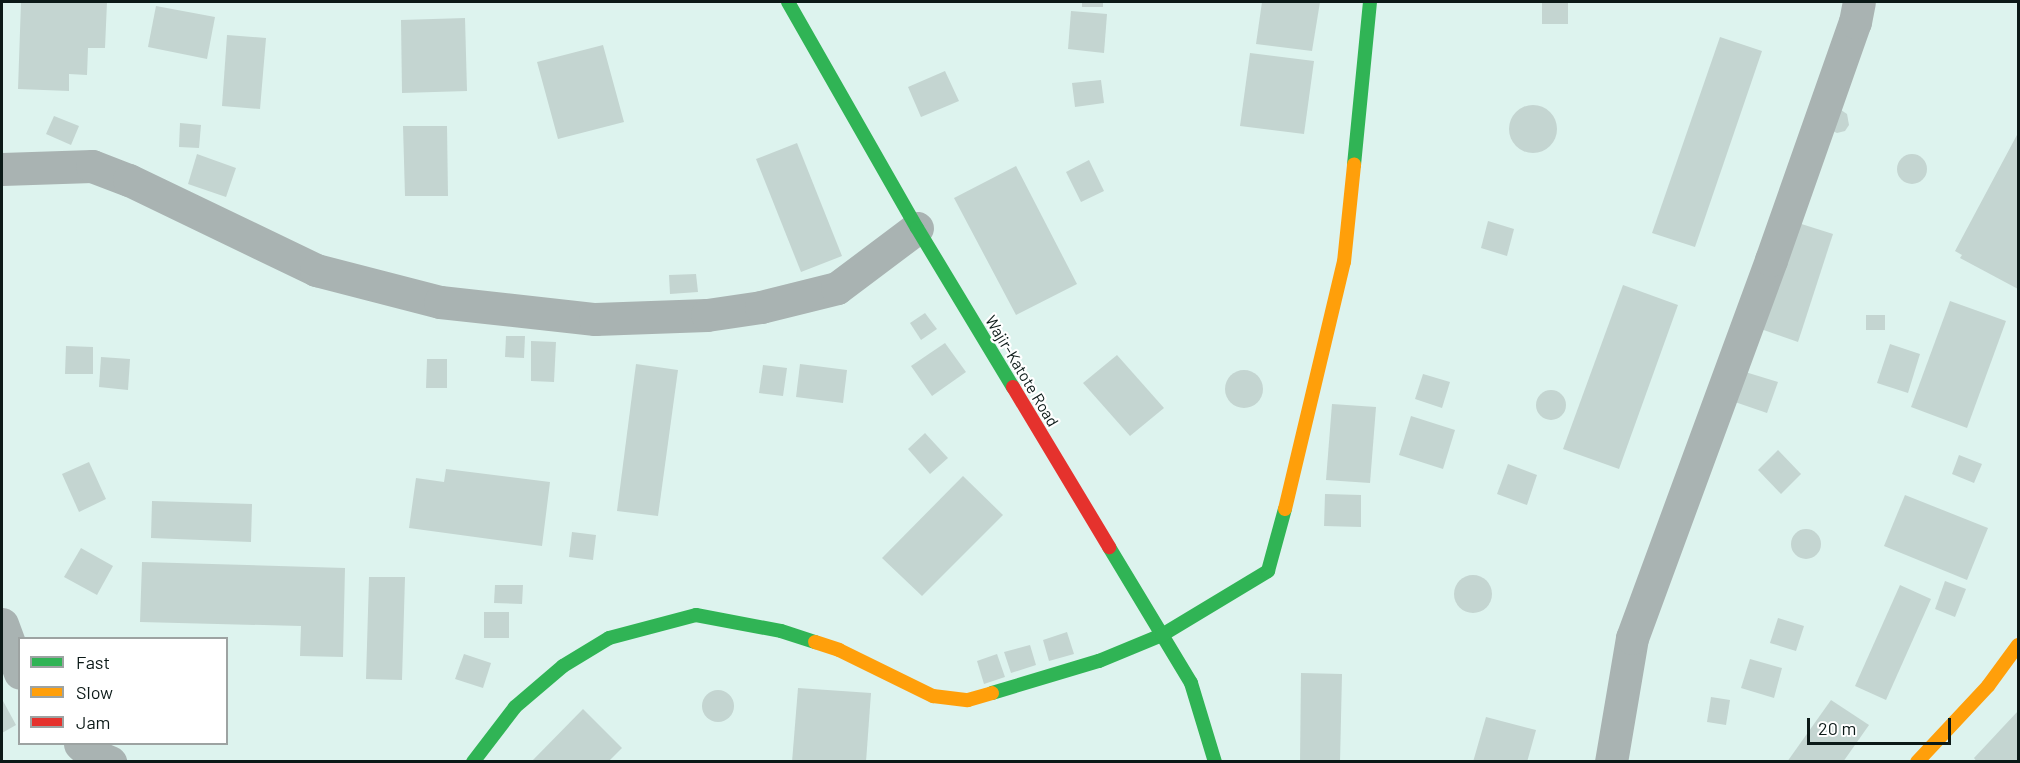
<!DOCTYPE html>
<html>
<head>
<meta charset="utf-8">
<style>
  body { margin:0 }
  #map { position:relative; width:2020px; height:763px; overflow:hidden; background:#ddf3ee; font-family:Barlow,sans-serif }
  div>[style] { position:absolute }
  .building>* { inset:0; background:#c4d5d1 }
  .round { border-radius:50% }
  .street>* { height:33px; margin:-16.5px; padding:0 16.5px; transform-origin:16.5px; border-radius:16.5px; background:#a9b3b2 }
  .fast>* { height:14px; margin:-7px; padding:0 7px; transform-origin:7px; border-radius:7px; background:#30b455 }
  .slow>* { height:14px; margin:-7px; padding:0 7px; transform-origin:7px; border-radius:7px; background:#ff9f0a }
  .jam>* { height:14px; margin:-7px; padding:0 7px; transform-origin:7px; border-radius:7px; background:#e5322d }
  span { translate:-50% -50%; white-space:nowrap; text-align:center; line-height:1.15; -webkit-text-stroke:4.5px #fff; paint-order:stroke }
  .street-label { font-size:16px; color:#0b1917 }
  .frame { position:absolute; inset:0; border:3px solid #0b1917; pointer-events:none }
  .legend { position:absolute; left:18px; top:637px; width:210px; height:108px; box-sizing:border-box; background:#fff; border:2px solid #9da3a2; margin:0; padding:8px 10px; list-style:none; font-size:18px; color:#0b1917 }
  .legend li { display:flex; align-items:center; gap:12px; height:30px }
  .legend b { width:30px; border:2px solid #9da3a2 }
  .scale { position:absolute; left:1807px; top:718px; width:144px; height:27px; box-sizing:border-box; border:3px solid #0b1917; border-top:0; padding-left:8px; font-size:18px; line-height:21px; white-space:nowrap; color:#0b1917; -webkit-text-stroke:4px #fff; paint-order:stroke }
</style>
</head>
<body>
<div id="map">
  <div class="building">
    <div style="clip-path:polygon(21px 2px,107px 2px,105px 48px,88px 48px,87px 75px,69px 74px,69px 91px,18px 89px)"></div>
    <div style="clip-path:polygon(1082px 2px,1103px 2px,1103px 7px,1082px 7px)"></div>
    <div style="clip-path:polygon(1262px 2px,1320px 2px,1312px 51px,1256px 44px)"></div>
    <div style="clip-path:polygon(1542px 2px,1568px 2px,1568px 24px,1542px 24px)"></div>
    <div style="clip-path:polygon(156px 6px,215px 17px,207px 59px,148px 47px)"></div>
    <div style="clip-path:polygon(1071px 11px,1107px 14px,1104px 53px,1068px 49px)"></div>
    <div style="clip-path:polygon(465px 18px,467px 91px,402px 93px,401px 20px)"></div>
    <div style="clip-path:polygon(227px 35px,266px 38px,260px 109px,222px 106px)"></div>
    <div style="clip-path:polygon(1720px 37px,1762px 51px,1695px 247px,1652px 233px)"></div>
    <div style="clip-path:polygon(603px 45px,624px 122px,558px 139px,537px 62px)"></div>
    <div style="clip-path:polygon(1250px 53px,1314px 61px,1304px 134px,1240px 126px)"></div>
    <div style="clip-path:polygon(945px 71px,959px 101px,921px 117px,908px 87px)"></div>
    <div style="clip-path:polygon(1101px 80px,1104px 103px,1075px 107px,1072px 83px)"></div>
    <div class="round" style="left:1509px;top:105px;width:48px;height:48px"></div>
    <div style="clip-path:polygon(1841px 110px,1847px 114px,1849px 125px,1845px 131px,1837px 133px,1830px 130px)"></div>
    <div style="clip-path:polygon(54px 116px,79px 126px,71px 145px,46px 134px)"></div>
    <div style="clip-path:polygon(180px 123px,201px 125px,199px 148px,179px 147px)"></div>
    <div style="clip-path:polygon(403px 126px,447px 126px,448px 196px,405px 196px)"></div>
    <div style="clip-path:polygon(2018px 133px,2018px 289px,1960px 258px,1962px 255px,1955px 251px)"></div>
    <div style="clip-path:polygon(797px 143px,842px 256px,801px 272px,756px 159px)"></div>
    <div style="clip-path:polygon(197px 154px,236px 168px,226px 197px,188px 184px)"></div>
    <div class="round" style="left:1897px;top:154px;width:30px;height:30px"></div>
    <div style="clip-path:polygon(1089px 160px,1104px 191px,1081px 202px,1066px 172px)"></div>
    <div style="clip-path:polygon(1016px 166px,1077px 284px,1016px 315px,954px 198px)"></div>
    <div style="clip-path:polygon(1488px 221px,1514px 229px,1507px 256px,1481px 248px)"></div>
    <div style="clip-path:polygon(1792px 221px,1833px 234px,1798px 342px,1758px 328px)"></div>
    <div style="clip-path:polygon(696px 274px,698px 292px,670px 294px,669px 275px)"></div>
    <div style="clip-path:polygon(1623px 285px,1678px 305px,1619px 469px,1563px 449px)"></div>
    <div style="clip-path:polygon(1950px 301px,2006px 321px,1967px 428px,1911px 407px)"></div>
    <div style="clip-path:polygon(925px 313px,937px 329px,921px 340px,910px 323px)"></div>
    <div style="clip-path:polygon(1866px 315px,1885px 315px,1885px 330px,1866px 330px)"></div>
    <div style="clip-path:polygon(506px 336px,525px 336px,524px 358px,505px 357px)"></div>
    <div style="clip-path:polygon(531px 341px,556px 342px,554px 382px,531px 381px)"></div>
    <div style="clip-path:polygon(945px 343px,966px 372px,932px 396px,911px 366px)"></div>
    <div style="clip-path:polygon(1890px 344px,1920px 354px,1908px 393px,1877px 383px)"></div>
    <div style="clip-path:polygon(66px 346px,93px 347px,93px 374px,65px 374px)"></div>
    <div style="clip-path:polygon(1117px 355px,1164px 408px,1130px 436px,1083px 383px)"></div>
    <div style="clip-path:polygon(101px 357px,130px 359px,128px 390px,99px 387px)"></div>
    <div style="clip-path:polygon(427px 359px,447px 359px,447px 388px,426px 388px)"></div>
    <div style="clip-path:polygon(636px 364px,678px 370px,658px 516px,617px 511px)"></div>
    <div style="clip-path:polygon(800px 364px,847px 370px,843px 403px,796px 397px)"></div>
    <div style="clip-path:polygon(763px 365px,787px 368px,783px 396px,759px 393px)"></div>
    <div class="round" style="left:1225px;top:370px;width:38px;height:38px"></div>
    <div style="clip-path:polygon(1742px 371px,1778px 382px,1767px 413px,1732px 401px)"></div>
    <div style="clip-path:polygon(1423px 374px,1450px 382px,1442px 408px,1415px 399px)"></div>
    <div class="round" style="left:1536px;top:390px;width:30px;height:30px"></div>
    <div style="clip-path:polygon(1332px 404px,1376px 407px,1370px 483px,1326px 480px)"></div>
    <div style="clip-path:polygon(1411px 416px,1455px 430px,1443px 469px,1399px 455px)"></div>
    <div style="clip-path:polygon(925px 433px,948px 458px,930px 474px,908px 449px)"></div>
    <div style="clip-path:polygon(1778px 450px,1801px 474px,1781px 494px,1758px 470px)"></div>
    <div style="clip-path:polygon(1959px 455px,1982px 464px,1974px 483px,1952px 474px)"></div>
    <div style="clip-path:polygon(89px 462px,106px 499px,79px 512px,62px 474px)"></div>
    <div style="clip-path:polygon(1508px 464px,1537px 475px,1527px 505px,1497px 494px)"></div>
    <div style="clip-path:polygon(446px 469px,550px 482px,542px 546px,409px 528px,416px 478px,444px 482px)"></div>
    <div style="clip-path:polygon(963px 476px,1003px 515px,922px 596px,882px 558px)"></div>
    <div style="clip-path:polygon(1325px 494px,1361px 495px,1361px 527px,1324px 526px)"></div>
    <div style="clip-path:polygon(1905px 495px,1988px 528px,1967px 580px,1884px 546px)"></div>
    <div style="clip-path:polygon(152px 501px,252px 504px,251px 542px,151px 538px)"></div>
    <div class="round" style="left:1791px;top:529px;width:30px;height:30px"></div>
    <div style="clip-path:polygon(572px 532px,596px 535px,593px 560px,569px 557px)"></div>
    <div style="clip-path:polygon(81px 548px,113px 566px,97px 595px,64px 577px)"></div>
    <div style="clip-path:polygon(142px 562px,345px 568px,343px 657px,300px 656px,301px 626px,140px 622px)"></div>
    <div class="round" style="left:1454px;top:575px;width:38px;height:38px"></div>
    <div style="clip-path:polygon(369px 577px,405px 577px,402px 680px,366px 679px)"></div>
    <div style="clip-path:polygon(1945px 581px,1966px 589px,1955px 617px,1935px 609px)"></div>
    <div style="clip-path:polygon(495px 585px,523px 585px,522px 604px,494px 603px)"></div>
    <div style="clip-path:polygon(1900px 585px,1931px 599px,1886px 700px,1855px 686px)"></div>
    <div style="clip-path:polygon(484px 612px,509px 612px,509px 638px,484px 638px)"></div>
    <div style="clip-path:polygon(1778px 618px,1804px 626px,1796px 651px,1770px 643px)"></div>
    <div style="clip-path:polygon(1067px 632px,1074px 654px,1049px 661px,1043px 640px)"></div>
    <div style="clip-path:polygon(1030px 645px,1036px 665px,1011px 673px,1004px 652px)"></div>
    <div style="clip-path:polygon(464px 654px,491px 663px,483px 688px,455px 679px)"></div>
    <div style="clip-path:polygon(997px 654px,1005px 677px,984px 684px,977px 661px)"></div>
    <div style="clip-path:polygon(1750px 659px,1782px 668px,1774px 698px,1741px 688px)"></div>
    <div style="clip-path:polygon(1301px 673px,1342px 674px,1340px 762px,1300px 762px)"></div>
    <div style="clip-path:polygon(798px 688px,871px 693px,866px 762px,792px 762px)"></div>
    <div class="round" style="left:702px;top:690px;width:32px;height:32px"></div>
    <div style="clip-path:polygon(1711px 697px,1730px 700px,1726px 725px,1707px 722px)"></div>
    <div style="clip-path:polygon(2px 699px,16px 725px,2px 733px)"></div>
    <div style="clip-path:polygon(1831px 700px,1869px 725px,1843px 762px,1787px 762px)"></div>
    <div style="clip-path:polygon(583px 709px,622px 748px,608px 762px,531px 762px)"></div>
    <div style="clip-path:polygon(2018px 711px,2018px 762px,1977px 762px,1974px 758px)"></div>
    <div style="clip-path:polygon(1486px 717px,1536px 730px,1527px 762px,1473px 762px)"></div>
  </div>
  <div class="street">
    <div style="left:2px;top:169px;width:90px;rotate:-1.9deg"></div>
    <div style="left:92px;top:166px;width:40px;rotate:21deg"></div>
    <div style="left:129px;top:180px;width:208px;rotate:25.7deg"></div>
    <div style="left:316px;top:270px;width:128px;rotate:14.5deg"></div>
    <div style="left:440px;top:302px;width:156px;rotate:6.3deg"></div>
    <div style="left:595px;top:319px;width:112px;rotate:-2deg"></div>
    <div style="left:707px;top:315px;width:55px;rotate:-8.4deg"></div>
    <div style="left:761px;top:307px;width:78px;rotate:-14deg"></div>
    <div style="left:837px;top:288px;width:100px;rotate:-36.9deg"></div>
    <div style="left:2px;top:624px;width:52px;rotate:69.8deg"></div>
    <div style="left:80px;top:744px;width:15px;rotate:42deg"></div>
    <div style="left:91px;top:754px;width:21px;rotate:23deg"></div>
    <div style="left:1611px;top:762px;width:126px;rotate:-80.4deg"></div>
    <div style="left:1632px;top:638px;width:403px;rotate:-69.8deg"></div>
    <div style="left:1771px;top:260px;width:252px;rotate:-70.6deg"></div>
    <div style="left:1855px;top:22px;width:20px;rotate:-79deg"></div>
  </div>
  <div class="fast">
    <div style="left:788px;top:2px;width:260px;rotate:60.3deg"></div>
    <div style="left:917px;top:228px;width:186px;rotate:58.9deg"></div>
    <div style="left:1354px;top:165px;width:164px;rotate:-84.4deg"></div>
    <div style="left:1109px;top:547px;width:159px;rotate:58.9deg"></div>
    <div style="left:1191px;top:683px;width:83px;rotate:73.1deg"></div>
    <div style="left:992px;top:693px;width:112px;rotate:-16.7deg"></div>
    <div style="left:1099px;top:661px;width:68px;rotate:-22.4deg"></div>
    <div style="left:1162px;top:635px;width:124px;rotate:-31.1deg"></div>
    <div style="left:1268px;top:571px;width:64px;rotate:-74.7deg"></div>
    <div style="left:473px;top:762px;width:69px;rotate:-52.6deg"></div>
    <div style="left:515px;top:707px;width:63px;rotate:-40.5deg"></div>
    <div style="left:563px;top:666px;width:54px;rotate:-31.3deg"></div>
    <div style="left:609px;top:638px;width:90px;rotate:-14.8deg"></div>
    <div style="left:696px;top:615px;width:86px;rotate:10.7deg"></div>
    <div style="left:781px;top:631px;width:36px;rotate:18deg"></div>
  </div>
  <div class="slow">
    <div style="left:1285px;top:509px;width:254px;rotate:-76.6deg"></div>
    <div style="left:1344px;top:262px;width:98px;rotate:-84.1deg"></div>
    <div style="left:815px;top:642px;width:25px;rotate:18deg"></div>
    <div style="left:839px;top:650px;width:105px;rotate:26.1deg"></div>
    <div style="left:933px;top:696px;width:35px;rotate:7deg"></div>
    <div style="left:968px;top:700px;width:25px;rotate:-16deg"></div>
    <div style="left:1917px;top:762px;width:104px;rotate:-46.9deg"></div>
    <div style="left:1988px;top:686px;width:51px;rotate:-53.8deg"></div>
  </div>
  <div class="jam">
    <div style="left:1013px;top:387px;width:187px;rotate:59deg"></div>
  </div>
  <div class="street-label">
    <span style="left:1022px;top:371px;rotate:59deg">Wajir-Katote Road</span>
  </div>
  <div class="frame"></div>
  <ul class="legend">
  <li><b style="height:8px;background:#30b455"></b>Fast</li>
  <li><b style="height:8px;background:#ff9f0a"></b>Slow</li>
  <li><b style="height:8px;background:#e5322d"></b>Jam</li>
  </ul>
  <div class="scale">20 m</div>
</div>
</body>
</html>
